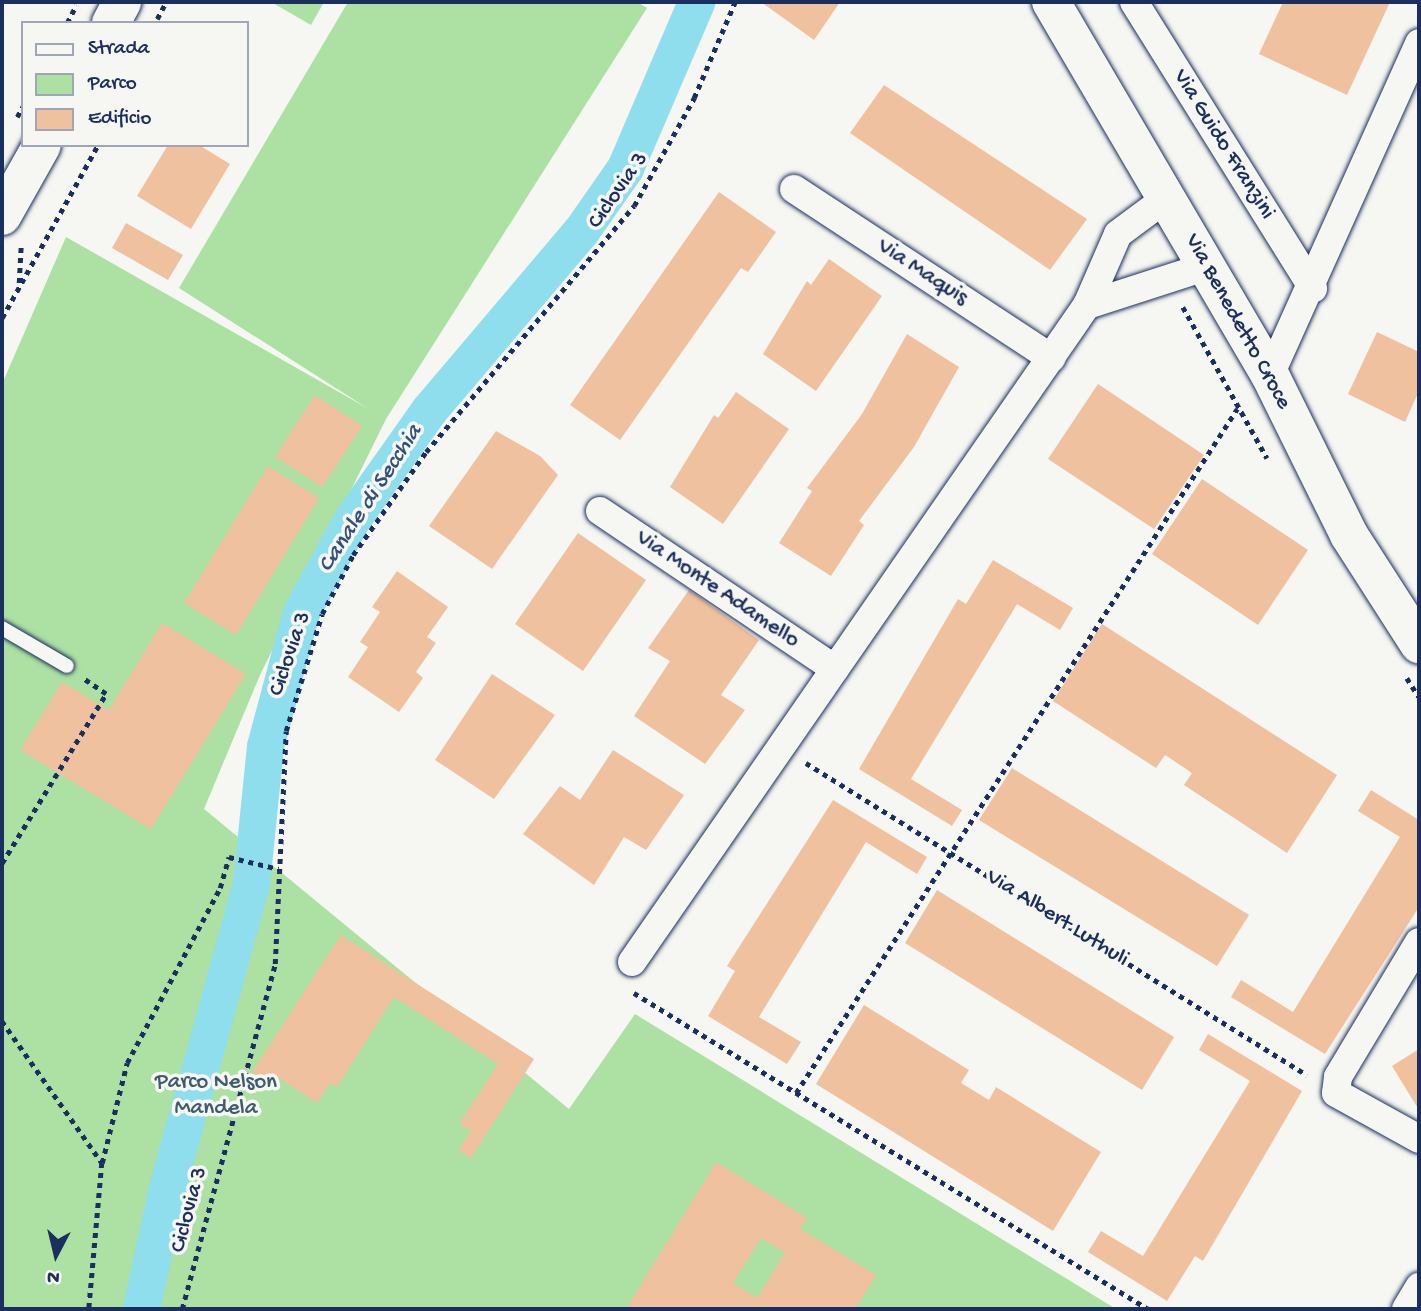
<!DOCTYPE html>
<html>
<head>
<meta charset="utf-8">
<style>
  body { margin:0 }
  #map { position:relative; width:1421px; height:1311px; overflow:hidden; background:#f6f6f2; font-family:"Gochi Hand",sans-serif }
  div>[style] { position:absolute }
  .green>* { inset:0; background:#ace1a3 }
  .canal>* { height:37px; margin:-18.5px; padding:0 18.5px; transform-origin:18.5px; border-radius:18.5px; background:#8fdeed }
  .building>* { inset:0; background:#efc19f }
  .path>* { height:4.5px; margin-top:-2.25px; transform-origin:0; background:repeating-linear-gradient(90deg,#1b2f5e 0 5px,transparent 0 10px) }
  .roads { filter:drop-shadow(0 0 2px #1b2f5e) drop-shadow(0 0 2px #1b2f5e) }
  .lane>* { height:14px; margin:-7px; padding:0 7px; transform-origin:7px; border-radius:7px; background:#f6f6f2 }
  .street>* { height:28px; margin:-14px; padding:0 14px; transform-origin:14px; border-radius:14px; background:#f6f6f2 }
  .secondary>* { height:38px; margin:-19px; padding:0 19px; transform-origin:19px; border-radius:19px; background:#f6f6f2 }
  span { translate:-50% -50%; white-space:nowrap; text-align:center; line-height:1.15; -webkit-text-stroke:7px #f6f6f2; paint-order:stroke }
  .street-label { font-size:23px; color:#1b2f5e }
  .park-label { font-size:23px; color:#3f5c6f }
  .water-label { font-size:24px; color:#32527b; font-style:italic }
  .frame { position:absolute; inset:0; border:4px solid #1b2f5e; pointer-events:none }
  .legend { position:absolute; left:21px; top:21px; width:228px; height:126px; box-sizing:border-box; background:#f6f6f2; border:2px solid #9ea6b7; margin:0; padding:9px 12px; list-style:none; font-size:21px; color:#1b2f5e }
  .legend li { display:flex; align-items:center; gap:14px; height:35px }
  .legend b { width:35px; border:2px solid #9ea6b7 }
  .north { position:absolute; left:21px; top:1220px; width:70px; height:70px; -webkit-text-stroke:5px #f6f6f2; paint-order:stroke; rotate:187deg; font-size:19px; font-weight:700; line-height:28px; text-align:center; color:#1b2f5e }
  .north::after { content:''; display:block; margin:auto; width:24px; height:32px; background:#1b2f5e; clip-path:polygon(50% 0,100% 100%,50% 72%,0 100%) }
</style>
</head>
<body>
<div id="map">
  <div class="green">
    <div style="clip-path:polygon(271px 2px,324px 2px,311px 25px)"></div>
    <div style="clip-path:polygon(348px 2px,637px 2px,647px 8px,386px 419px,260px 675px,204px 809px,569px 1109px,635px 1014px,1116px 1309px,2px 1309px,2px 384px,66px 237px,367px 408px,179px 288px)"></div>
  </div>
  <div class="canal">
    <div style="left:141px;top:1309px;width:124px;rotate:-77.9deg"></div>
    <div style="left:167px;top:1188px;width:315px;rotate:-74.6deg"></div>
    <div style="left:251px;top:884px;width:139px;rotate:-84.2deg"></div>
    <div style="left:265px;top:746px;width:139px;rotate:-75deg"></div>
    <div style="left:301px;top:612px;width:106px;rotate:-61.3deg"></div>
    <div style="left:352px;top:519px;width:133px;rotate:-54.8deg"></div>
    <div style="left:429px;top:410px;width:235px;rotate:-49.7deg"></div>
    <div style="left:581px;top:231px;width:77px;rotate:-55.1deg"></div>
    <div style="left:625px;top:168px;width:181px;rotate:-66.8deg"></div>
  </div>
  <div class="building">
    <div style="clip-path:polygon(761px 2px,840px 2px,814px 40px)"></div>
    <div style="clip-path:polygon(1283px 2px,1390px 2px,1347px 95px,1259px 54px)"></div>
    <div style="clip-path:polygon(884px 85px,1087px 219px,1050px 270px,850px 133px)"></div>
    <div style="clip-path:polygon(168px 145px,199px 145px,230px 164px,191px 229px,137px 196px)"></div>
    <div style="clip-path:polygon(719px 192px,776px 232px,748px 272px,741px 268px,620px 440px,570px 405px)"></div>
    <div style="clip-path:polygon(126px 223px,183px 255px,168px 280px,112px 248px)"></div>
    <div style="clip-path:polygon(829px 259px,882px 296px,816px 391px,763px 354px,807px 281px,811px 285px)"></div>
    <div style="clip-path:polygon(1377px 332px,1419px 352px,1419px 391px,1405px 422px,1348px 394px)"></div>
    <div style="clip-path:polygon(907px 334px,959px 367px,914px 447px,859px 521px,864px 525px,831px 576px,779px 543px,812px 491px,807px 488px,862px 414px)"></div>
    <div style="clip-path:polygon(1098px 384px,1204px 455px,1154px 529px,1048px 459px)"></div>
    <div style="clip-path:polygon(736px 392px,789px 429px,723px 524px,670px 487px,714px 415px,718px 418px)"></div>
    <div style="clip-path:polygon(315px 395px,362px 426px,322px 487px,275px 457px)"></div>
    <div style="clip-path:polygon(496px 431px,540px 456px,558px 475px,492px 569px,429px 526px)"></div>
    <div style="clip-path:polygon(268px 466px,319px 498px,236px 635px,184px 603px)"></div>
    <div style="clip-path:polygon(1202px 479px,1308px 550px,1258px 625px,1152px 554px)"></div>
    <div style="clip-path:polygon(578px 533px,646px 580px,583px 671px,515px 624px)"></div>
    <div style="clip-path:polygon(993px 560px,1073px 608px,1060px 630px,1017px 604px,911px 779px,962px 810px,952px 826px,859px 769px,958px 599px,966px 604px)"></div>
    <div style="clip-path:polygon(397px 571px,448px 607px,427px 637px,436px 643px,416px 672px,423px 678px,399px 712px,348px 677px,368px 647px,360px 642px,380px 612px,372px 607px)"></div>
    <div style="clip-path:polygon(689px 590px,759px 640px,721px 695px,745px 710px,705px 764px,634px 716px,670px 661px,648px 648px)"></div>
    <div style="clip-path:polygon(162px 623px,246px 674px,151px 829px,20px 750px,62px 682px,109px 710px)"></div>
    <div style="clip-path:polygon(1102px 624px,1337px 775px,1287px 853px,1184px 785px,1192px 773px,1165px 755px,1156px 768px,1053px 701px)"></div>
    <div style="clip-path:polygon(492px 674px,555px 715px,494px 799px,435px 760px)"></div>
    <div style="clip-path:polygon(613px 750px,684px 795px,646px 850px,624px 837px,594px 885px,523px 834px,560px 786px,580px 800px)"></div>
    <div style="clip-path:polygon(1012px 768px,1249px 915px,1217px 966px,979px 820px)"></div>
    <div style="clip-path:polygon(1371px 790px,1419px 820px,1419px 907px,1325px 1054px,1231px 997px,1241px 980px,1293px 1012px,1400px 837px,1358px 811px)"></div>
    <div style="clip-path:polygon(833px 800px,927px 857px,917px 874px,866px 842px,759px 1017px,801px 1042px,787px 1064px,708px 1016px,735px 971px,727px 966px)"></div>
    <div style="clip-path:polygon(937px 890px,1174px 1037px,1142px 1090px,905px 943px)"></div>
    <div style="clip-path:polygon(341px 935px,534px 1059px,471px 1158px,458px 1150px,471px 1131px,459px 1124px,498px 1064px,394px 997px,337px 1087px,330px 1083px,317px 1103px,273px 1074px,268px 1082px,252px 1072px)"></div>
    <div style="clip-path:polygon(864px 1005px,969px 1070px,961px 1083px,989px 1100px,996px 1087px,1101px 1152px,1053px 1231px,816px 1084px)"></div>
    <div style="clip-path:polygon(1208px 1034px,1302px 1091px,1203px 1261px,1195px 1256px,1167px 1301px,1088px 1252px,1101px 1231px,1143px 1256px,1250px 1081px,1199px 1050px)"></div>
    <div style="clip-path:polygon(1419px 1049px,1419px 1110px,1392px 1066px)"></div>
    <div style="clip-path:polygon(evenodd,716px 1162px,807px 1218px,800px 1229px,876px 1275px,855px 1309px,626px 1309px,716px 1162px,761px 1238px,785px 1253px,757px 1298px,733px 1283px,761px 1238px)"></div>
  </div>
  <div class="path">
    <div style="left:157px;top:19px;width:19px;rotate:-62deg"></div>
    <div style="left:67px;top:23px;width:20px;rotate:-63deg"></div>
    <div style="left:17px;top:117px;width:13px;rotate:-61deg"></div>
    <div style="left:19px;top:283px;width:37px;rotate:-87deg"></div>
    <div style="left:1183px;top:307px;width:173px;rotate:60.9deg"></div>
    <div style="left:2px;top:318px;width:198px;rotate:-61deg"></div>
    <div style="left:1407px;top:678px;width:22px;rotate:58deg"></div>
    <div style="left:806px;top:763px;width:590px;rotate:31.91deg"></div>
    <div style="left:2px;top:863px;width:198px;rotate:-58.4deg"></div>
    <div style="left:106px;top:694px;width:27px;rotate:-146deg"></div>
    <div style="left:634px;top:993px;width:603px;rotate:31.58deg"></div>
    <div style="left:2px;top:1021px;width:174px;rotate:54.8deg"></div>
    <div style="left:102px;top:1163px;width:147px;rotate:95.1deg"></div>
    <div style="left:796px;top:1093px;width:814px;rotate:-57.19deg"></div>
    <div style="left:102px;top:1163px;width:103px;rotate:-76deg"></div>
    <div style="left:127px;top:1063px;width:198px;rotate:-62deg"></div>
    <div style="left:220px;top:888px;width:32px;rotate:-74deg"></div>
    <div style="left:229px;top:857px;width:51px;rotate:13.5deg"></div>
    <div style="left:182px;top:1309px;width:357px;rotate:-74.9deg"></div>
    <div style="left:275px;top:964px;width:233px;rotate:-87.3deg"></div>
    <div style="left:286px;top:731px;width:122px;rotate:-72.9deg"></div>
    <div style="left:322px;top:614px;width:67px;rotate:-62.3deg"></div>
    <div style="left:353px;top:555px;width:126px;rotate:-54.7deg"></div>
    <div style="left:426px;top:452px;width:322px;rotate:-49.8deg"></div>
    <div style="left:634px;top:206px;width:124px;rotate:-60.9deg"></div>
    <div style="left:694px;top:98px;width:104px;rotate:-66.9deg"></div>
  </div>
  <div class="roads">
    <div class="lane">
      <div style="left:2px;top:628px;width:75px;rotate:30.3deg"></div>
    </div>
    <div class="street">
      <div style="left:1134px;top:2px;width:338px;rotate:58deg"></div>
      <div style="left:794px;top:189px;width:308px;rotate:33.3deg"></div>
      <div style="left:1087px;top:305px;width:124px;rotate:-17.9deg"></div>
      <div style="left:1270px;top:375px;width:364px;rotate:-65.8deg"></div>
      <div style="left:600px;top:511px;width:283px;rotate:33.9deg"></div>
      <div style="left:1419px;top:942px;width:157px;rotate:121deg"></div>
      <div style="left:1338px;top:1077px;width:16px;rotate:97deg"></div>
      <div style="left:1336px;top:1093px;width:95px;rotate:29deg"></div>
      <div style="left:632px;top:962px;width:799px;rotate:-55.3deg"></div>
      <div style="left:1087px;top:305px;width:77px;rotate:-66.4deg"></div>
      <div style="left:1118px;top:234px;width:62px;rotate:-36.5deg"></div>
      <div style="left:1406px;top:1309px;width:26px;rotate:-59deg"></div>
    </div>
    <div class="secondary">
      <div style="left:1051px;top:2px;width:433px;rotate:59.6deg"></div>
      <div style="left:1270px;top:375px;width:178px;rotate:63.7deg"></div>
      <div style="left:1349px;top:535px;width:130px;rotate:57.3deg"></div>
      <div style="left:111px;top:23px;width:24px;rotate:-62deg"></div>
      <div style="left:2px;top:216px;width:81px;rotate:-60.6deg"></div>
    </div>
  </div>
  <div class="street-label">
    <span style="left:1223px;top:145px;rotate:58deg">Via Guido Franzini</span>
    <span style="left:619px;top:191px;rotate:-55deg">Ciclovia 3</span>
    <span style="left:922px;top:273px;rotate:33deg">Via Maquis</span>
    <span style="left:1237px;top:322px;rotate:61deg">Via Benedetto Croce</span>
    <span style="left:717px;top:590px;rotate:34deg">Via Monte Adamello</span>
    <span style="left:291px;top:654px;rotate:-71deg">Ciclovia 3</span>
    <span style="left:1057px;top:919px;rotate:32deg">Via Albert Luthuli</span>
    <span style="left:190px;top:1210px;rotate:-75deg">Ciclovia 3</span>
  </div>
  <div class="park-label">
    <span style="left:216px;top:1096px">Parco Nelson<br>Mandela</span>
  </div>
  <div class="water-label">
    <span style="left:371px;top:499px;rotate:-57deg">Canale di Secchia</span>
  </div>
  <div class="frame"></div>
  <ul class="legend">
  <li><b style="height:9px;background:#f6f6f2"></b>Strada</li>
  <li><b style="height:19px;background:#ace1a3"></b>Parco</li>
  <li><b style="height:19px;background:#efc19f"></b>Edificio</li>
  </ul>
  <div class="north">N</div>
</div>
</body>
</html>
